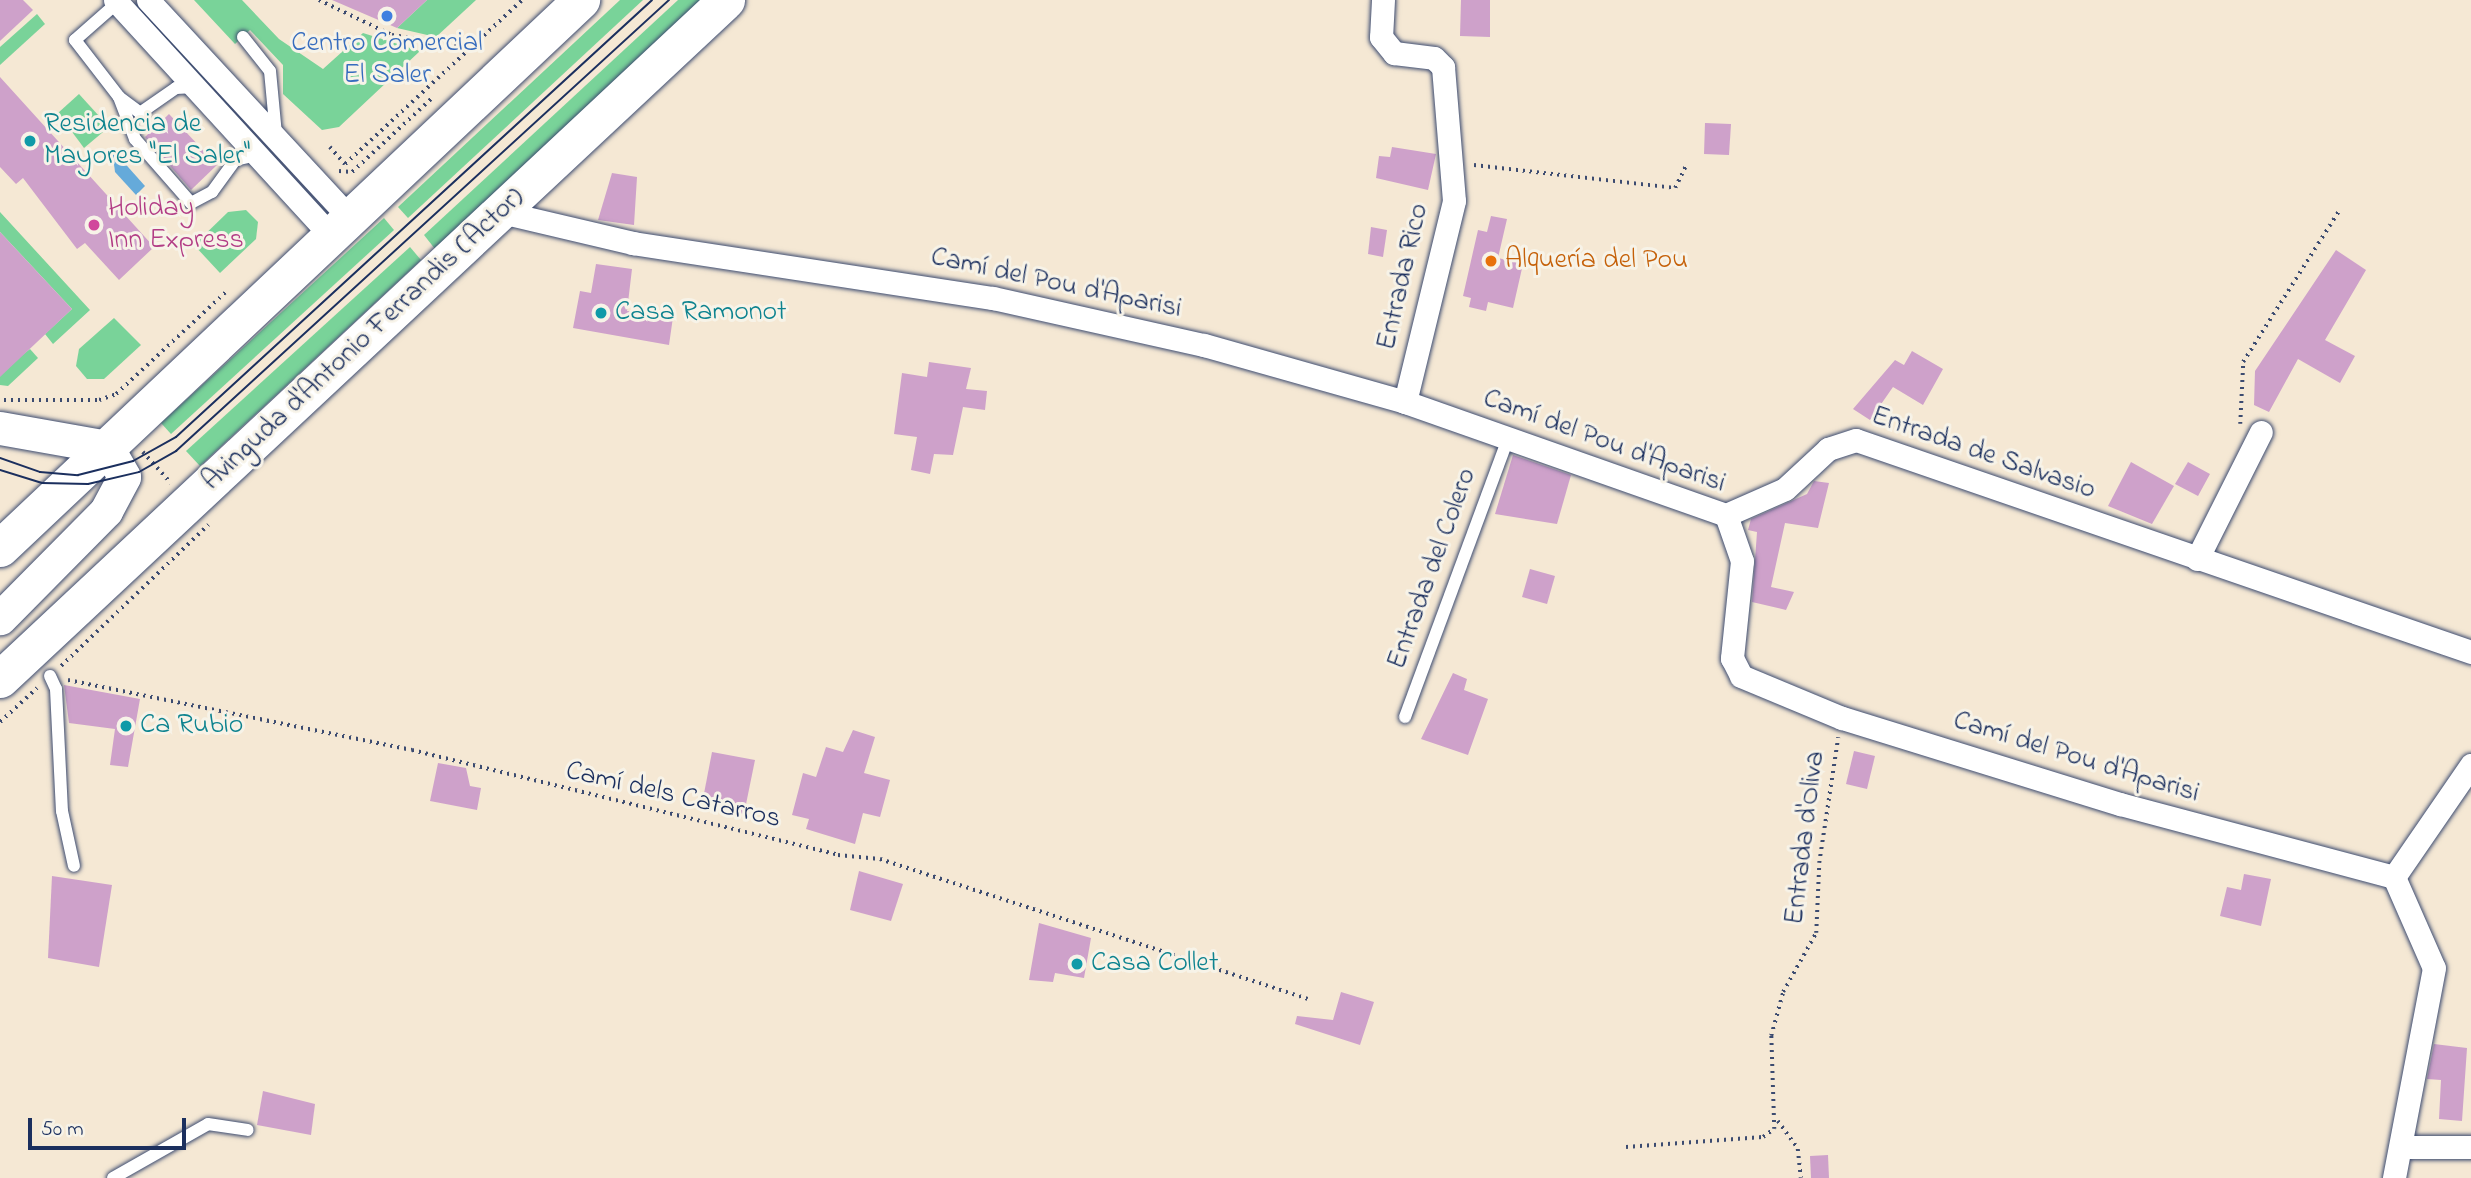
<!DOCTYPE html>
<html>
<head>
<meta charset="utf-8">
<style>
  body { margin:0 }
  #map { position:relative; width:2471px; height:1178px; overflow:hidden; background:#f5e8d4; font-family:"Indie Flower",sans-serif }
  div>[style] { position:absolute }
  .green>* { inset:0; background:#79d399 }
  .water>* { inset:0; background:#65aada }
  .building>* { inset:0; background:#cea1ca }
  .path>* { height:3.5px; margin-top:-1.75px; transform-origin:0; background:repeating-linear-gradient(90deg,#3c4b70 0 2px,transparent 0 7px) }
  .roads { filter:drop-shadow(0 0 2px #3c4b70) drop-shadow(0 0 2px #3c4b70) }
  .lane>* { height:12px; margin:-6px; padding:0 6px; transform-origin:6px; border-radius:6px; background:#fff }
  .street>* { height:23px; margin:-11.5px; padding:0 11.5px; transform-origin:11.5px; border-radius:11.5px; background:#fff }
  .secondary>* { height:33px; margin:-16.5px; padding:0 16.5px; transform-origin:16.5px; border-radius:16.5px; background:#fff }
  .primary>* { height:37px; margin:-18.5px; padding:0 18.5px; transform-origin:18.5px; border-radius:18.5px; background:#fff }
  .tram>* { height:2px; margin:-1px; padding:0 1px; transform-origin:1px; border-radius:1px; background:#1b2f5e }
  .dots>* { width:19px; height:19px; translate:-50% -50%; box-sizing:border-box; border:4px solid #f7f3e8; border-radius:50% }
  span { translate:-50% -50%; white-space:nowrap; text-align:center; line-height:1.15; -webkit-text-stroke:6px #f7f3e8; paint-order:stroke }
  .shop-label { font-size:28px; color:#366cbe }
  .culture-label { font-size:28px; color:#0d838f }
  .left { translate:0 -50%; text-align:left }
  .hotel-label { font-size:28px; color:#b23c85 }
  .food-label { font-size:28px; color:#c56008 }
  .street-label { font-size:28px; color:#1b2f5e }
  .scale { position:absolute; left:28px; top:1118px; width:158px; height:32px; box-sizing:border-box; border:4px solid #1b2f5e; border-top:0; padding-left:9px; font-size:21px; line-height:24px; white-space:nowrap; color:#1b2f5e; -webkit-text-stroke:5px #f7f3e8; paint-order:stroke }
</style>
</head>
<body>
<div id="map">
  <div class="green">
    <div style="clip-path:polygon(194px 0,242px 0,279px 39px,323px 69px,363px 33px,420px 51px,339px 127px,322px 130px,283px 94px,283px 65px,250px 30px,235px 44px)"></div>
    <div style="clip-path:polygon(427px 0,476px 0,436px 37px,397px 28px)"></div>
    <div style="clip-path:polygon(620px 0,643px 0,408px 218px,398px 207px)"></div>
    <div style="clip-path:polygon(678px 0,704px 0,435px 249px,424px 235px)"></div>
    <div style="clip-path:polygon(37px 14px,45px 24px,0 65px,0 47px)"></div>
    <div style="clip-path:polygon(79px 94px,109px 127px,84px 148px,58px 113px)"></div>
    <div style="clip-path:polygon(246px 210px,258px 222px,256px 239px,220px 273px,194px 245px,228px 212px)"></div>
    <div style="clip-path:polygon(0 212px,90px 310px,53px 344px,45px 334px,72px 309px,0 232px)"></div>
    <div style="clip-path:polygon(384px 218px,394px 230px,171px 434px,161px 423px)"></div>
    <div style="clip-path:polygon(410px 247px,421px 260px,200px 466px,186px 451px)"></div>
    <div style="clip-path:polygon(114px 318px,141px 345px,104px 379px,87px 379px,76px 366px,79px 349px)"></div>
    <div style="clip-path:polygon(30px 349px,38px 358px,8px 386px,0 385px,0 372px)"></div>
  </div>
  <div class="water">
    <div style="clip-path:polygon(112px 149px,145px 186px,136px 195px,115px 172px)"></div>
  </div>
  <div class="building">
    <div style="clip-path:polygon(0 0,23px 0,33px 10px,0 41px)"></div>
    <div style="clip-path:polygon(332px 0,427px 0,397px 28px)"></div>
    <div style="clip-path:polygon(1461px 0,1490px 0,1490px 37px,1460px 36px)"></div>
    <div style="clip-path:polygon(0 77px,154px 247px,119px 280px,85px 243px,77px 249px,23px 178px,16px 184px,0 167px)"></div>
    <div style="clip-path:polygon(169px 114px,217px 165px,191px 190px,145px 137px)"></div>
    <div style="clip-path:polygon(1705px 123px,1731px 124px,1729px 155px,1704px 154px)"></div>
    <div style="clip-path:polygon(1392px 147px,1436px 154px,1428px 190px,1376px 178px,1379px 156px,1390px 157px)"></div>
    <div style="clip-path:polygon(612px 173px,637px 177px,634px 225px,598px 220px)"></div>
    <div style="clip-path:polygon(1491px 216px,1507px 219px,1498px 258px,1523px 264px,1513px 308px,1488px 302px,1486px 311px,1469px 307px,1471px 298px,1463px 296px,1478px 230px,1487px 232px)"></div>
    <div style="clip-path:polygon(1371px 227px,1387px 230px,1383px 257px,1368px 254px)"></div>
    <div style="clip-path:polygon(0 232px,72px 309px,0 377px)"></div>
    <div style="clip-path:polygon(2336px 250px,2366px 270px,2325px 340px,2355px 356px,2340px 383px,2298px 359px,2269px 412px,2254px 405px,2255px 371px)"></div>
    <div style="clip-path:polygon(596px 264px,632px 269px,627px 311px,673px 317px,669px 345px,573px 328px,580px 291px,591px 293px)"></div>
    <div style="clip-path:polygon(1912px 351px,1943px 369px,1923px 405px,1893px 387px,1870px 420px,1853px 409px,1895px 360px,1904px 365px)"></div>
    <div style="clip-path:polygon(929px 362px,971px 368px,966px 389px,987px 391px,985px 410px,963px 407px,953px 455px,934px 454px,930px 474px,911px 470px,917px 437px,894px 434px,902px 373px,927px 377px)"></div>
    <div style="clip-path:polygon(1513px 455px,1571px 475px,1557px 524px,1495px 514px)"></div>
    <div style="clip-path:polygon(2131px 462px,2174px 486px,2152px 524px,2108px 506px)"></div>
    <div style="clip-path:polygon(2188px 462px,2210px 474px,2198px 496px,2175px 484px)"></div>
    <div style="clip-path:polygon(1814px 481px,1829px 483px,1818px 528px,1785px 523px,1771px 587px,1794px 592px,1786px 610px,1752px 602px,1757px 532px,1748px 530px,1751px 519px,1807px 494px)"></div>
    <div style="clip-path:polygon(1530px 569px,1555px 576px,1547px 604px,1522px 597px)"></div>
    <div style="clip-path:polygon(1453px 673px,1467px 679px,1464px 690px,1488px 699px,1468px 755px,1421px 739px)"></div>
    <div style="clip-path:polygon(64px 685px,140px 699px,128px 767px,110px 765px,115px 729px,69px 723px)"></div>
    <div style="clip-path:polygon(853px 730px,875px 737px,864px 773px,890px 780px,880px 817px,863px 813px,855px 844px,806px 829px,809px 819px,792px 815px,803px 773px,816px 777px,826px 747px,843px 752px)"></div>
    <div style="clip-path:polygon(1854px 751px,1875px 756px,1867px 789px,1846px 784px)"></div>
    <div style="clip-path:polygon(712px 752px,755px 760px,744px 814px,702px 804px)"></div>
    <div style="clip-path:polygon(438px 763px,466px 768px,470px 786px,481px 788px,477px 810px,430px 801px)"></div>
    <div style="clip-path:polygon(859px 871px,903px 884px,891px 921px,850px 910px)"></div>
    <div style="clip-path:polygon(2244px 874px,2271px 879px,2261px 926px,2220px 916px,2227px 887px,2241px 890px)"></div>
    <div style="clip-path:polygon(52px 876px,112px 885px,99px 967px,48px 958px)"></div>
    <div style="clip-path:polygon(1039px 923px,1091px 938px,1084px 978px,1055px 973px,1053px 982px,1029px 980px)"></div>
    <div style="clip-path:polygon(1341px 992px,1374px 1002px,1360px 1045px,1295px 1024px,1297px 1016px,1333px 1020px)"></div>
    <div style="clip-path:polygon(2434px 1044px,2467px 1048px,2462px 1121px,2439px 1119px,2441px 1080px,2427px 1079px)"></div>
    <div style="clip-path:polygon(263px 1091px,315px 1104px,311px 1135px,257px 1125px)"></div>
    <div style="clip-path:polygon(1828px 1155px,1829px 1178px,1811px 1178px,1810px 1156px)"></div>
  </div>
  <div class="path">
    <div style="left:319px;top:0;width:81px;rotate:25.6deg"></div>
    <div style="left:392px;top:35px;width:80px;rotate:8.6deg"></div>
    <div style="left:330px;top:147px;width:23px;rotate:49deg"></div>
    <div style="left:345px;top:164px;width:241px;rotate:-42.8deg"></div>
    <div style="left:1474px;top:165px;width:202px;rotate:6.5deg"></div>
    <div style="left:1675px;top:188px;width:25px;rotate:-64deg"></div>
    <div style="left:339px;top:171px;width:13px;rotate:4deg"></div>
    <div style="left:352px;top:172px;width:110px;rotate:-42.8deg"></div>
    <div style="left:4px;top:400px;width:95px"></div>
    <div style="left:99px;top:400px;width:18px;rotate:-19deg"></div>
    <div style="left:116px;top:394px;width:151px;rotate:-42.9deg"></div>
    <div style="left:2240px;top:424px;width:62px;rotate:-87.2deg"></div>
    <div style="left:2243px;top:362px;width:181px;rotate:-57.6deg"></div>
    <div style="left:143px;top:452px;width:42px;rotate:47.9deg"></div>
    <div style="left:61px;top:666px;width:204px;rotate:-43.8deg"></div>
    <div style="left:68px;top:680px;width:351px;rotate:11.5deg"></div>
    <div style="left:412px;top:750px;width:439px;rotate:13.8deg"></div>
    <div style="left:838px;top:855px;width:42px;rotate:5.4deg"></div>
    <div style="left:880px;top:859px;width:450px;rotate:18.1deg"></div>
    <div style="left:0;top:722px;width:50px;rotate:-42.6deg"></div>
    <div style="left:1778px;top:1121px;width:34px;rotate:54deg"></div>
    <div style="left:1798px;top:1149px;width:29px;rotate:84deg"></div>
    <div style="left:1626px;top:1147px;width:137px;rotate:-4.2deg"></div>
    <div style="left:1763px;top:1137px;width:14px;rotate:-36deg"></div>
    <div style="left:1774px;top:1129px;width:93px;rotate:-91.8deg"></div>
    <div style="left:1771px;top:1036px;width:46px;rotate:-74.7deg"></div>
    <div style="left:1783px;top:992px;width:68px;rotate:-60.8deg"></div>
    <div style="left:1816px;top:933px;width:70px;rotate:-87.5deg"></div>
    <div style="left:1819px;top:863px;width:127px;rotate:-81.4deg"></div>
  </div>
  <div class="roads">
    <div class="lane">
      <div style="left:117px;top:3px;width:56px;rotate:138.6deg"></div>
      <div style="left:75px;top:40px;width:72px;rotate:52.3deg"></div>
      <div style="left:119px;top:97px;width:26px;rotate:37deg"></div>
      <div style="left:140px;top:113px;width:44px;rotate:-34.8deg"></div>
      <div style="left:176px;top:88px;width:19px;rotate:-3deg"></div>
      <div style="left:243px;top:37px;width:43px;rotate:51.5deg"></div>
      <div style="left:270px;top:71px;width:64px;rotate:84.6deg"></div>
      <div style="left:119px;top:97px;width:45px;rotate:69.1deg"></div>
      <div style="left:135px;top:139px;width:85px;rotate:48.8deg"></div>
      <div style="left:191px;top:203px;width:24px;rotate:-28deg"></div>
      <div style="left:212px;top:192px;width:39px;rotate:-54deg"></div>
      <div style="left:235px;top:160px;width:23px;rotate:-13deg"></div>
      <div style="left:50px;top:676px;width:14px;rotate:65deg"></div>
      <div style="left:56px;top:689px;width:122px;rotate:87.2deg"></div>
      <div style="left:62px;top:811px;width:56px;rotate:77.7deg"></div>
      <div style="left:1405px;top:717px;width:297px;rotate:-69.7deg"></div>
      <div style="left:113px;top:1178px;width:109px;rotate:-29.6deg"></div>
      <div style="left:208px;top:1124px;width:40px;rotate:8.5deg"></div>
    </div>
    <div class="street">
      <div style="left:115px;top:0;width:319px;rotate:47.5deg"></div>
      <div style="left:148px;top:0;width:296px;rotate:47.2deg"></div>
      <div style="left:1383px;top:0;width:37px;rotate:93deg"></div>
      <div style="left:1381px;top:37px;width:21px;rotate:51deg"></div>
      <div style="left:1394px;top:53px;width:40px;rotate:7.1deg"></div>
      <div style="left:1434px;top:58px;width:13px;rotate:45deg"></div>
      <div style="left:1443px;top:67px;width:134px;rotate:85.3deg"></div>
      <div style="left:1454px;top:201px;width:207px;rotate:103.7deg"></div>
      <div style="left:501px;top:212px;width:136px;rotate:13.2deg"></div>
      <div style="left:633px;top:243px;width:364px;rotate:8.7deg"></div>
      <div style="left:993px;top:298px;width:216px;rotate:12.6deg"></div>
      <div style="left:1204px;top:345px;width:209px;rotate:15.8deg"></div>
      <div style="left:1405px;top:402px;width:340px;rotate:19.4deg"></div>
      <div style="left:1726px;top:515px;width:49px;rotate:70.8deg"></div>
      <div style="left:1742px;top:561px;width:98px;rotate:95.9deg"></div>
      <div style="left:1732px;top:658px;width:20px;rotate:63deg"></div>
      <div style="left:1741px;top:676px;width:109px;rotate:22.6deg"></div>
      <div style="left:1842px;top:718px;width:291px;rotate:17.2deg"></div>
      <div style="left:2120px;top:804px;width:284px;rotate:14.9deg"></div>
      <div style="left:2394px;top:877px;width:136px;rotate:-55.5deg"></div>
      <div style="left:1726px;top:515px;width:64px;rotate:-23.8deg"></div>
      <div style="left:1785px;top:489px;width:59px;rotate:-42.9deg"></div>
      <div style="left:1828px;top:449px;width:29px;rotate:-18deg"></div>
      <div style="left:1856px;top:440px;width:651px;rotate:19.02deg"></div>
      <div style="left:2197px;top:559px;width:142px;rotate:-63.3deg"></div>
      <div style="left:2394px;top:877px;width:99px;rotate:66.3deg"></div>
      <div style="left:2434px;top:968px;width:214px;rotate:100.8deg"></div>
      <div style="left:2403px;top:1147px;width:68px"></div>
    </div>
    <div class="secondary">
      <div style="left:0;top:428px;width:109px;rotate:10.1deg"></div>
      <div style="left:107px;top:447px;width:34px;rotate:60deg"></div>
      <div style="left:124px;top:477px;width:38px;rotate:118deg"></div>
      <div style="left:106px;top:511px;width:151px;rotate:134.7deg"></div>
    </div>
    <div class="primary">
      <div style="left:0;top:548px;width:799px;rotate:-43.33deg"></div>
      <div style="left:0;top:679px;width:994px;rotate:-43.08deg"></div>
    </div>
  </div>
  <div class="tram">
    <div style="left:0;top:458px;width:42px;rotate:19.3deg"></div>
    <div style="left:40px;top:472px;width:38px;rotate:5deg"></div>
    <div style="left:78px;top:475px;width:57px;rotate:-14.3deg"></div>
    <div style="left:133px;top:461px;width:49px;rotate:-29.2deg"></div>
    <div style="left:176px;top:437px;width:646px;rotate:-42.55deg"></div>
    <div style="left:0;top:470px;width:44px;rotate:17.2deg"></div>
    <div style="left:42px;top:483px;width:46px;rotate:1.2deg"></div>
    <div style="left:88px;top:484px;width:52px;rotate:-13.2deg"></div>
    <div style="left:139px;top:472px;width:43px;rotate:-29.6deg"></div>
    <div style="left:176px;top:451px;width:668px;rotate:-42.45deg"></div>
  </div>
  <div class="dots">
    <div style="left:387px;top:16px;background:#3f7fe0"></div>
    <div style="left:30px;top:141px;background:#0f9aa8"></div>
    <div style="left:94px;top:225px;background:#d1479c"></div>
    <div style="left:1491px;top:261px;background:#e8710a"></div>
    <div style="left:601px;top:313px;background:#0f9aa8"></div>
    <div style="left:126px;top:726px;background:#0f9aa8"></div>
    <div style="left:1077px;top:964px;background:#0f9aa8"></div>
  </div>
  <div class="shop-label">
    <span style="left:387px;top:60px">Centro Comercial<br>El Saler</span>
  </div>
  <div class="culture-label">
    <span class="left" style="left:44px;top:141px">Residencia de<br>Mayores "El Saler"</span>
    <span class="left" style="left:615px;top:313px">Casa Ramonot</span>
    <span class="left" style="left:140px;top:726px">Ca Rubio</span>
    <span class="left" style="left:1091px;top:964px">Casa Collet</span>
  </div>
  <div class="hotel-label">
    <span class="left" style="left:108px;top:225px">Holiday<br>Inn Express</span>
  </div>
  <div class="food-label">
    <span class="left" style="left:1505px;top:261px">Alquería del Pou</span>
  </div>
  <div class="street-label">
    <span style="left:1404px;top:277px;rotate:-77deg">Entrada Rico</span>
    <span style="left:1056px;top:284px;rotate:12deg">Camí del Pou d'Aparisi</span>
    <span style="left:364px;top:340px;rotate:-43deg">Avinguda d'Antonio Ferrandis (Actor)</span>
    <span style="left:1604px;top:442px;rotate:20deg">Camí del Pou d'Aparisi</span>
    <span style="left:1983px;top:454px;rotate:19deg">Entrada de Salvasio</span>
    <span style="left:1433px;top:569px;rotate:-70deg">Entrada del Colero</span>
    <span style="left:2076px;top:758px;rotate:17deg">Camí del Pou d'Aparisi</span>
    <span style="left:673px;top:796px;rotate:13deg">Camí dels Catarros</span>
    <span style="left:1806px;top:838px;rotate:-83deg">Entrada d'Oliva</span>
  </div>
  <div class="scale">50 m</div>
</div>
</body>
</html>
